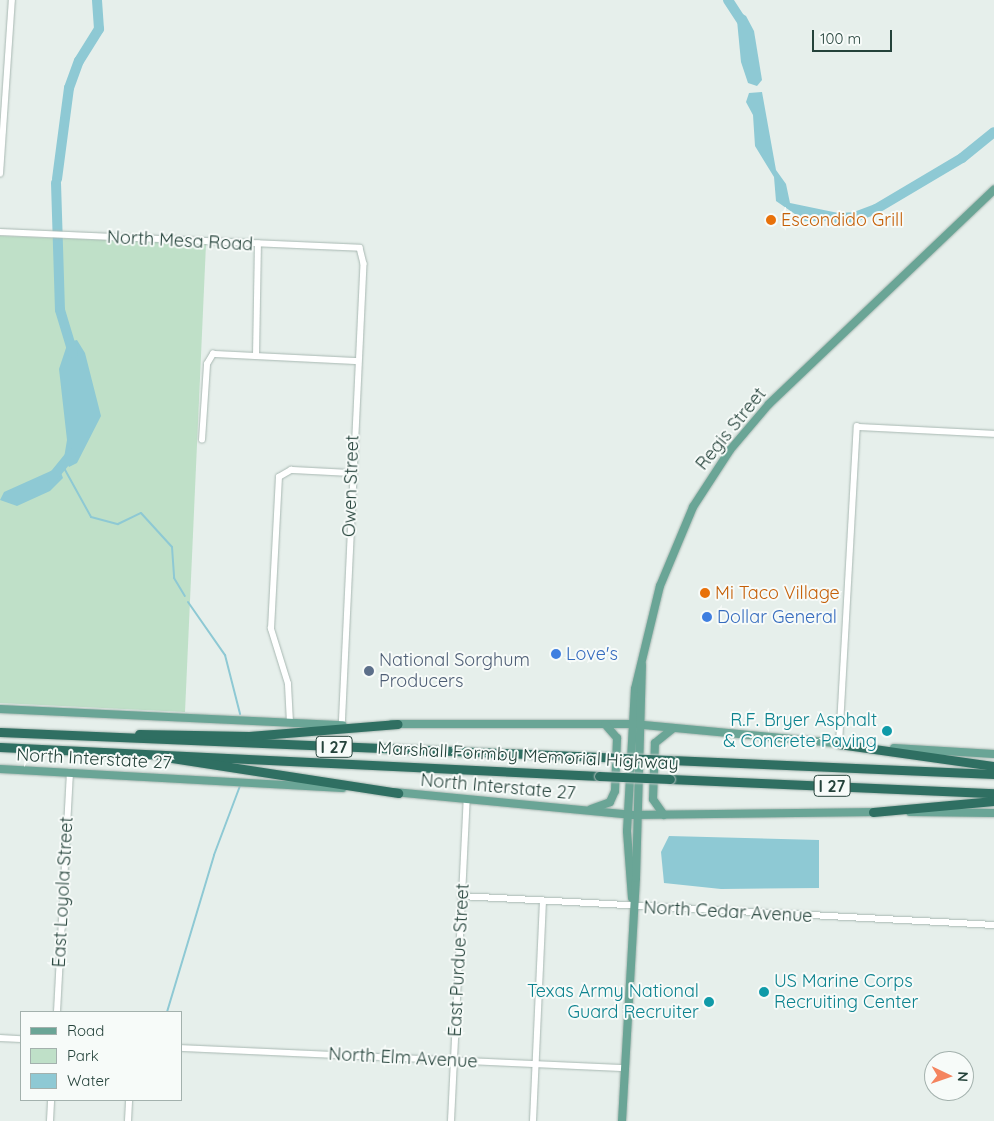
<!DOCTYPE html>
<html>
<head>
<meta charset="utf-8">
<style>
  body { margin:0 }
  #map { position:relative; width:994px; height:1121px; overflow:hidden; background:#e6efeb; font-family:Quicksand,sans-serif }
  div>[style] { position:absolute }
  .green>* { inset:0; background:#bfe0c8 }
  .water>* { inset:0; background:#8ec9d4 }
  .stream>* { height:2px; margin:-1px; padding:0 1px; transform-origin:1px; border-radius:1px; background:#8ec9d4 }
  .river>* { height:10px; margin:-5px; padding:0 5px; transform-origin:5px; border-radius:5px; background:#8ec9d4 }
  .roads { filter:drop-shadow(0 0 1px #a8b8b2) drop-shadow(0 0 1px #a8b8b2) }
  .minor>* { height:5.5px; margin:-2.75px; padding:0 2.75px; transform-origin:2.75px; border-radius:2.75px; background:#fff }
  .major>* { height:8px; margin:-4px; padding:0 4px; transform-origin:4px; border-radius:4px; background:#6aa596 }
  .highway>* { height:9px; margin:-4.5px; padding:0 4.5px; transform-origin:4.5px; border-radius:4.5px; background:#2f6f62 }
  .bridges { filter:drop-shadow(0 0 1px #c2cac8) drop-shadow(0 0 1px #c2cac8) }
  .highway-bridge>* { height:9px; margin:-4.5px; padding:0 4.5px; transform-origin:4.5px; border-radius:4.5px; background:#2f6f62 }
  .dots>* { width:14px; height:14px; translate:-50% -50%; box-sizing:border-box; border:2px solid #f7fbf9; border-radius:50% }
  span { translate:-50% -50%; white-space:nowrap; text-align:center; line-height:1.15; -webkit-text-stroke:4px #f7fbf9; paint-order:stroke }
  .shield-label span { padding:1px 4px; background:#f7fbf9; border:1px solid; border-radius:4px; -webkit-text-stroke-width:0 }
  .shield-label { font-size:16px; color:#24423a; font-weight:700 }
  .food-label { font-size:18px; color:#c56008 }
  .left { translate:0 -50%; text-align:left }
  .street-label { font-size:18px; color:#24423a }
  .shop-label { font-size:18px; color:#366cbe }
  .service-label { font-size:18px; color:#4e5e75 }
  .culture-label { font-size:18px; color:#0d838f }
  .right { translate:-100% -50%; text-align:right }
  .legend { position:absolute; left:20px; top:1011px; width:162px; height:90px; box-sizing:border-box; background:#f7fbf9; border:1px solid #a3b1ad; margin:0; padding:6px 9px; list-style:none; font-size:15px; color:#24423a }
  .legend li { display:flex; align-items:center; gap:10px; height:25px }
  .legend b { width:25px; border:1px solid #a3b1ad }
  .north { position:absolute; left:924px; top:1051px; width:50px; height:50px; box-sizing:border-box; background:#f7fbf9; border:1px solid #a3b1ad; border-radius:50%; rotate:93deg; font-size:14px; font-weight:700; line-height:20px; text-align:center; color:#24423a }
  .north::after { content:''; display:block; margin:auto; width:18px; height:22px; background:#f4845f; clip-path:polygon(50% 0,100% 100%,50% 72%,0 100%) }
  .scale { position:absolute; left:812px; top:30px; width:80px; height:22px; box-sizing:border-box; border:2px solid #24423a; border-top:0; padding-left:6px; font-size:15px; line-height:18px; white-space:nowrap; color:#24423a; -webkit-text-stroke:4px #f7fbf9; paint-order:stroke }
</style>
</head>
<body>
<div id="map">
  <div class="green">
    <div style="clip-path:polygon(0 236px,206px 244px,185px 712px,0 703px)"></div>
  </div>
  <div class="water">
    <div style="clip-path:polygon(736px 10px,746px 16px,754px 31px,762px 80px,757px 86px,748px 83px,741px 62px)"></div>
    <div style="clip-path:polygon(762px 92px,776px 170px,786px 184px,790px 203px,843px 214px,844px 221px,805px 221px,776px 201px,774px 177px,755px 146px,753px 115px,746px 102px,749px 93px)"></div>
    <div style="clip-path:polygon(77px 340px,85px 353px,101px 416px,77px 463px,69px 467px,64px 458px,67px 440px,59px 369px,68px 342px)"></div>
    <div style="clip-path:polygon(53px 470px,60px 470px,63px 478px,50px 491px,17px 506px,0 500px,4px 492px)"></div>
    <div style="clip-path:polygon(669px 836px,819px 840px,819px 888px,721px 889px,664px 883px,661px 852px)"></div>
  </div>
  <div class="stream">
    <div style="left:64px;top:468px;width:56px;rotate:61.1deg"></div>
    <div style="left:91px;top:517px;width:28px;rotate:15deg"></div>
    <div style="left:118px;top:524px;width:25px;rotate:-26deg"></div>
    <div style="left:141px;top:513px;width:46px;rotate:47.6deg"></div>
    <div style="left:172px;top:547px;width:31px;rotate:86deg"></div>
    <div style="left:174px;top:578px;width:21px;rotate:59deg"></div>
    <div style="left:188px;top:602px;width:65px;rotate:55.1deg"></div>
    <div style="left:225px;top:655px;width:61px;rotate:75.7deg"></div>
    <div style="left:167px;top:1012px;width:164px;rotate:-73.3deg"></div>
    <div style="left:214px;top:855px;width:74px;rotate:-69.4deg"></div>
  </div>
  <div class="river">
    <div style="left:728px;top:0;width:24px;rotate:57deg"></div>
    <div style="left:57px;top:179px;width:92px;rotate:-82.5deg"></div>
    <div style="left:69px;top:88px;width:29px;rotate:-70deg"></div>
    <div style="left:79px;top:61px;width:38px;rotate:-58deg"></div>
    <div style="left:99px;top:29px;width:29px;rotate:-94deg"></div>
    <div style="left:56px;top:183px;width:127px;rotate:88.2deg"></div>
    <div style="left:60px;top:310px;width:45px;rotate:73.2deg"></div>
    <div style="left:831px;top:218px;width:24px;rotate:-2deg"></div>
    <div style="left:855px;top:217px;width:22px;rotate:-21deg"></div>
    <div style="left:876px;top:209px;width:100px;rotate:-30.7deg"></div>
    <div style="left:962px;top:158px;width:41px;rotate:-39.1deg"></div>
    <div style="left:52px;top:478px;width:32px;rotate:-51deg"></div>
  </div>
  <div class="roads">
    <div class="minor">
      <div style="left:0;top:174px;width:174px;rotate:-86.1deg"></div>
      <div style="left:0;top:232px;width:360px;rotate:2.5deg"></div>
      <div style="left:360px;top:248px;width:16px;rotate:76deg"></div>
      <div style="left:364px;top:264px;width:462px;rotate:92.7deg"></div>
      <div style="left:256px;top:356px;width:112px;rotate:-89deg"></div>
      <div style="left:202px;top:440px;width:76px;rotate:-86.2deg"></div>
      <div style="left:207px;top:364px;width:12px;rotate:-59deg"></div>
      <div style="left:213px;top:354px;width:144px;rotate:2.8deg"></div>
      <div style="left:290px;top:723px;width:39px;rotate:-93deg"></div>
      <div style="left:288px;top:684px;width:58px;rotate:-107.2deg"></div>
      <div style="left:271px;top:629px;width:152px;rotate:-87deg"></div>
      <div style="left:279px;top:477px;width:14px;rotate:-30deg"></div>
      <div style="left:291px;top:470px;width:61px;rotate:2.8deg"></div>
      <div style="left:839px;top:744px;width:318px;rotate:-86.8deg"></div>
      <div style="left:857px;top:427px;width:137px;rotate:2.9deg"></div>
      <div style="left:461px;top:896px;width:534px;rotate:3.11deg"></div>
      <div style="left:57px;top:1012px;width:240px;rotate:-86.9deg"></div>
      <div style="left:0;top:1038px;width:21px;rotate:3deg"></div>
      <div style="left:181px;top:1048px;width:443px;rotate:2.6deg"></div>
      <div style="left:50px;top:1121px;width:21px;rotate:-87deg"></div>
      <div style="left:128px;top:1121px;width:21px;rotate:-87deg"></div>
      <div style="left:451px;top:1121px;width:322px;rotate:-87.2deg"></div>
      <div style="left:533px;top:1121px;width:220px;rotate:-87.4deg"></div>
    </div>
    <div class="major">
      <div style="left:0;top:709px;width:343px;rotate:2.7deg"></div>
      <div style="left:392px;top:724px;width:241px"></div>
      <div style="left:633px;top:724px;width:213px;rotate:5.4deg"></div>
      <div style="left:894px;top:748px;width:100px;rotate:3.4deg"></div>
      <div style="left:0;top:769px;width:343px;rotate:3.2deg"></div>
      <div style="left:394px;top:792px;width:240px;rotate:5.5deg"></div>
      <div style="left:633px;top:815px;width:246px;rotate:-0.7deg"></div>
      <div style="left:591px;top:809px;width:20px;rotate:-20deg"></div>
      <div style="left:610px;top:802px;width:12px;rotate:-66deg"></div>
      <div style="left:615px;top:791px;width:53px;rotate:-87.8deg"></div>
      <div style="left:617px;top:738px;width:18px;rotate:-131deg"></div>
      <div style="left:910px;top:812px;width:84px;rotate:0.7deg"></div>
      <div style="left:664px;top:815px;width:19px;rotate:-125deg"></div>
      <div style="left:653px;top:799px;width:56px;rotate:-88deg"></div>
      <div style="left:655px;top:743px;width:22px;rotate:-39deg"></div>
      <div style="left:632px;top:898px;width:67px;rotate:-94.3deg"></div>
      <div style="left:627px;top:831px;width:142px;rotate:-86.8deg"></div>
      <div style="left:635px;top:689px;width:106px;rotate:-76.4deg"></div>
      <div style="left:660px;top:586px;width:86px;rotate:-67.3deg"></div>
      <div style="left:693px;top:507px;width:68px;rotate:-57deg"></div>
      <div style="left:730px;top:450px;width:60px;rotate:-49.7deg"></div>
      <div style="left:769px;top:404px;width:311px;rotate:-43.6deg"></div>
      <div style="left:622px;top:1121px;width:243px;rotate:-86.7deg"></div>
      <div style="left:636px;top:878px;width:213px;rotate:-88.4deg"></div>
    </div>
    <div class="highway">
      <div style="left:0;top:732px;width:601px;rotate:2.39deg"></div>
      <div style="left:139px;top:734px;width:110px;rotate:1deg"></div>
      <div style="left:249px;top:736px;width:149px;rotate:-4.6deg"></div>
      <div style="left:839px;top:744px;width:157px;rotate:8.1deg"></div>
      <div style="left:0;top:747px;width:600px;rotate:2.77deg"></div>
      <div style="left:172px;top:758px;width:229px;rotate:8.8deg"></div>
      <div style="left:671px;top:760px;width:323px;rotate:2.5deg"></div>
      <div style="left:670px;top:779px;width:324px;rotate:2.5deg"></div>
      <div style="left:873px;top:812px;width:121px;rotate:-5.2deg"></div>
    </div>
  </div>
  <div class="bridges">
    <div class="highway-bridge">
      <div style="left:600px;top:757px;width:71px;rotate:2.4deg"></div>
      <div style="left:599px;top:776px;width:71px;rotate:2.4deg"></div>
    </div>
  </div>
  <div class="dots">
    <div style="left:771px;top:220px;background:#e8710a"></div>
    <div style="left:705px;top:593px;background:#e8710a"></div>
    <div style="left:707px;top:617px;background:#3f7fe0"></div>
    <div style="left:556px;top:654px;background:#3f7fe0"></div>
    <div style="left:369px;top:671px;background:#5c6f8a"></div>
    <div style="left:887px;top:731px;background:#0f9aa8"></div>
    <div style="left:764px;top:992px;background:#0f9aa8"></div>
    <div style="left:709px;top:1002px;background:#0f9aa8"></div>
  </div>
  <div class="shield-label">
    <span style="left:334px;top:747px">I 27</span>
    <span style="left:832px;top:786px">I 27</span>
  </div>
  <div class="food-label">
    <span class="left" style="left:781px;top:220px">Escondido Grill</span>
    <span class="left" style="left:715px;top:593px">Mi Taco Village</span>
  </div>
  <div class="street-label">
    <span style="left:180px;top:241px;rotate:3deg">North Mesa Road</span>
    <span style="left:731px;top:429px;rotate:-51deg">Regis Street</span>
    <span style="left:351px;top:486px;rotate:-88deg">Owen Street</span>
    <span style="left:528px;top:756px;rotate:3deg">Marshall Formby Memorial Highway</span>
    <span style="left:94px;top:759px;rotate:3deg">North Interstate 27</span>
    <span style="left:498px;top:787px;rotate:5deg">North Interstate 27</span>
    <span style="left:63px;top:892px;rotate:-87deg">East Loyola Street</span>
    <span style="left:728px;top:912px;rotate:3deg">North Cedar Avenue</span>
    <span style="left:459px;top:960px;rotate:-87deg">East Purdue Street</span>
    <span style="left:403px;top:1058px;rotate:3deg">North Elm Avenue</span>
  </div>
  <div class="shop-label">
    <span class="left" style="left:717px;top:617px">Dollar General</span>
    <span class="left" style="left:566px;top:654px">Love's</span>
  </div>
  <div class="service-label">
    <span class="left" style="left:379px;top:671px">National Sorghum<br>Producers</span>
  </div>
  <div class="culture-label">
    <span class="right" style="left:877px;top:731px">R.F. Bryer Asphalt<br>&amp; Concrete Paving</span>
    <span class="left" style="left:774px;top:992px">US Marine Corps<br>Recruiting Center</span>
    <span class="right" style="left:699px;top:1002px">Texas Army National<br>Guard Recruiter</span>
  </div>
  <ul class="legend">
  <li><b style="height:6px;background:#6aa596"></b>Road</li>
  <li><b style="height:14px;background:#bfe0c8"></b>Park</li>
  <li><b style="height:14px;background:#8ec9d4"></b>Water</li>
  </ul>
  <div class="north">N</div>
  <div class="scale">100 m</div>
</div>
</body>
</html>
